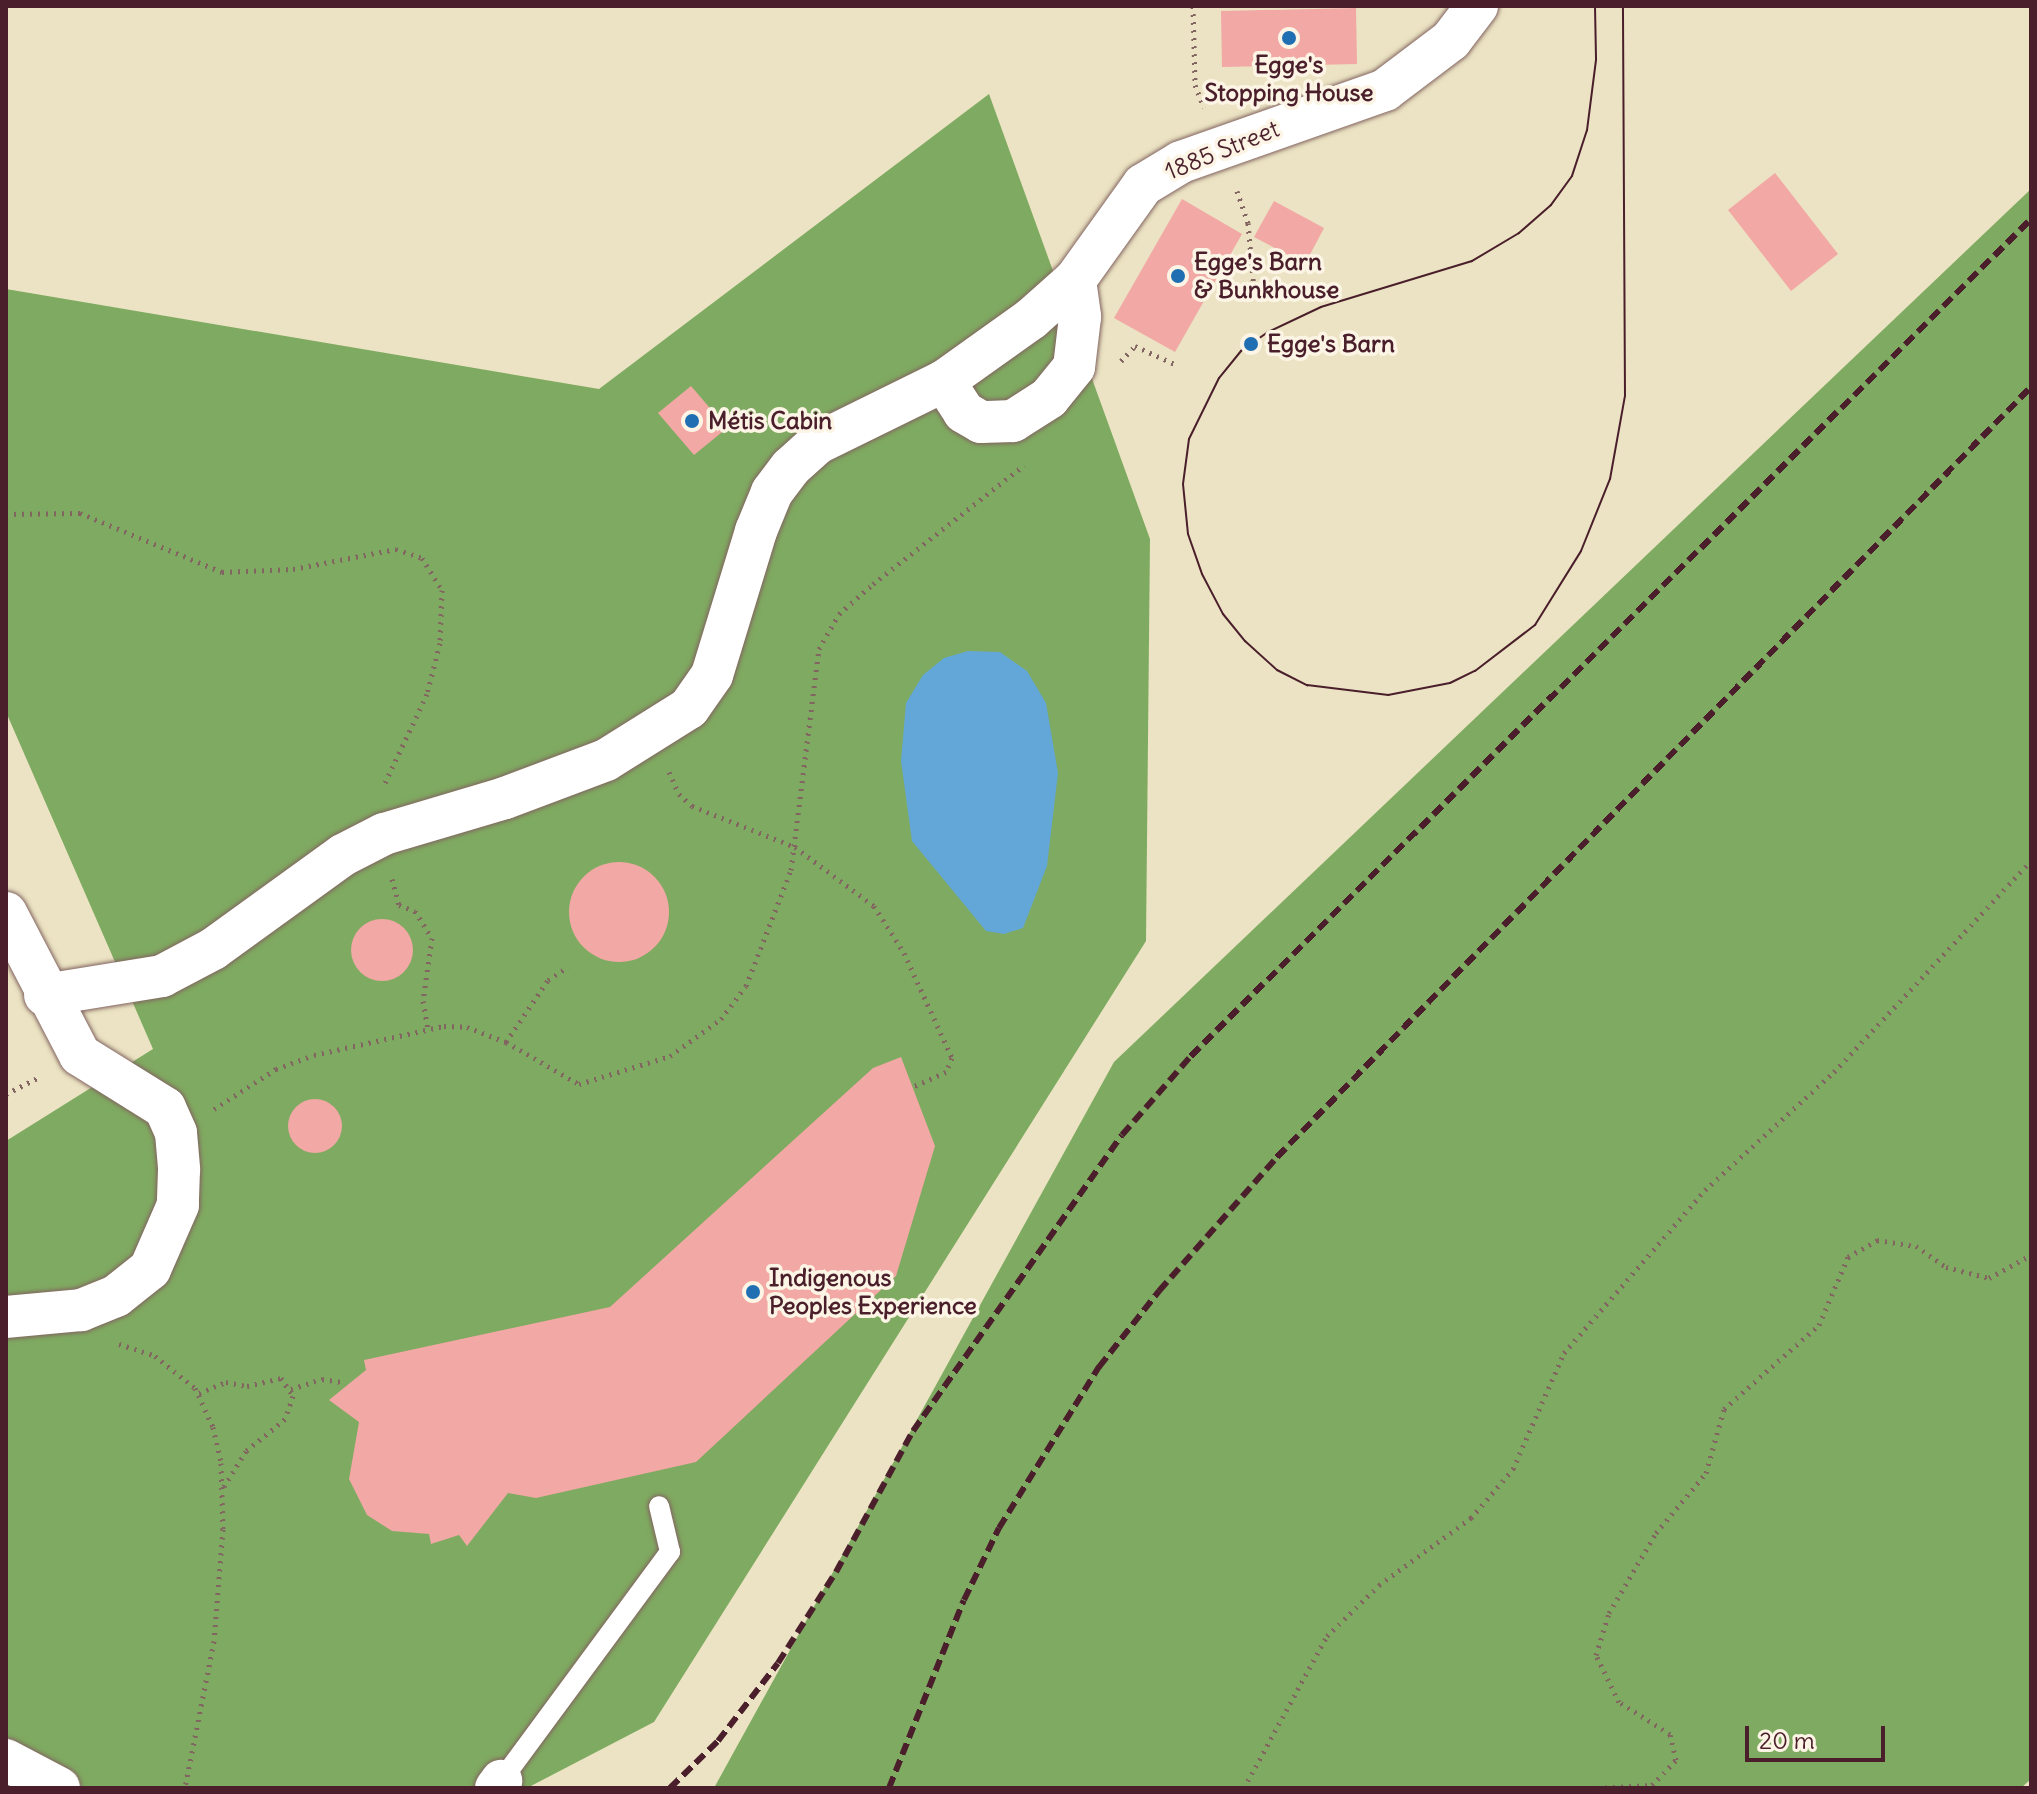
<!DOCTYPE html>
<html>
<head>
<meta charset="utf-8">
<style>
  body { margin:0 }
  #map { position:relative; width:2037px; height:1794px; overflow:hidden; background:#ebe3c3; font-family:Delius,sans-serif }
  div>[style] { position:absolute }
  .forest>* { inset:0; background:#7faa61 }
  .water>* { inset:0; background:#63a7d8 }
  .building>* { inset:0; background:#f2a8a4 }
  .round { border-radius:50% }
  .path>* { height:5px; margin-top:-2.5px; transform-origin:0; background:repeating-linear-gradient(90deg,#826460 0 2px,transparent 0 8px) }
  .roads { filter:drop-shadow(0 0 2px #826460) drop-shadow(0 0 2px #826460) }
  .service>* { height:20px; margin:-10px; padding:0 10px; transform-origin:10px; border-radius:10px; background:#fff }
  .minor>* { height:42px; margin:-21px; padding:0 21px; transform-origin:21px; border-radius:21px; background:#fff }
  .tram>* { height:2px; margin:-1px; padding:0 1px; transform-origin:1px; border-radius:1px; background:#4a1f2b }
  .rail>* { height:6px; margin-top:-3px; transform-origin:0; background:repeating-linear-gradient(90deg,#4a1f2b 0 12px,transparent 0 18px) }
  .dots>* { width:22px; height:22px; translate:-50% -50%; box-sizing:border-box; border:4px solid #fcf5e5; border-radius:50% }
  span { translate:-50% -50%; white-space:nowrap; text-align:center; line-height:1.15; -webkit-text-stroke:7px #fcf5e5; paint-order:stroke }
  .poi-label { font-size:24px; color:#4a1f2b; font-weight:700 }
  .left { translate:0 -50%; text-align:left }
  .street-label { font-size:24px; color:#4a1f2b }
  .frame { position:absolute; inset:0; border:8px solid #4a1f2b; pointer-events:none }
  .scale { position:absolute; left:1745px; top:1726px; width:140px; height:36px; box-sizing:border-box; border:4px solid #4a1f2b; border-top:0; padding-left:10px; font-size:24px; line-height:28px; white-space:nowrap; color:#4a1f2b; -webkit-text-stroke:6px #fcf5e5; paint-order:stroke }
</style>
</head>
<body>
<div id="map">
  <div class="forest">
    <div style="clip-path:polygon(989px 94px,1150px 539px,1146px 941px,654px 1722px,527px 1788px,6px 1788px,6px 1141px,153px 1049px,6px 712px,6px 289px,599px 389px)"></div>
    <div style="clip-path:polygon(2031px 189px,2031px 1779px,2021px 1788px,714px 1788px,1114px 1062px)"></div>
  </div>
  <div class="water">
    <div style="clip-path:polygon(968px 651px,1000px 652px,1027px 671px,1046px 703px,1058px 773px,1047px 866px,1023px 928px,1004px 934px,986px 931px,912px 841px,901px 761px,906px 703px,923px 675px,944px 658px)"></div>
  </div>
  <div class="building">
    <div style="clip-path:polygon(1356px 8px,1357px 64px,1222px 67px,1221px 11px)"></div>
    <div style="clip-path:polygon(1775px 173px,1838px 254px,1791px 291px,1728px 210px)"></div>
    <div style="clip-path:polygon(1182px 199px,1242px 234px,1175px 352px,1114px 318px)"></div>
    <div style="clip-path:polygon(1274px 201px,1324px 228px,1305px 264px,1254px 237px)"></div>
    <div style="clip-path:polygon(691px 386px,727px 428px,694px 455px,658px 413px)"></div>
    <div class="round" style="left:569px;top:862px;width:100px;height:100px"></div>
    <div class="round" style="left:351px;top:919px;width:62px;height:62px"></div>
    <div style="clip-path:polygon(901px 1057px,935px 1146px,896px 1276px,696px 1462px,536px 1498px,508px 1493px,467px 1546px,459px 1535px,431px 1544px,429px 1534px,392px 1531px,367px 1515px,349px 1479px,359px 1422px,329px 1400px,366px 1370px,364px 1360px,610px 1307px,873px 1068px)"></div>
    <div class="round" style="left:288px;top:1099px;width:54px;height:54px"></div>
  </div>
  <div class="path">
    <div style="left:1193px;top:6px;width:79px;rotate:88.5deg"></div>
    <div style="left:1195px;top:85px;width:24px;rotate:68deg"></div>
    <div style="left:1237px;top:191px;width:34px;rotate:71deg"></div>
    <div style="left:1248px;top:223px;width:66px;rotate:84.8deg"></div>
    <div style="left:1121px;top:361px;width:21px;rotate:-47deg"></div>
    <div style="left:1135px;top:346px;width:46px;rotate:24.3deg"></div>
    <div style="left:6px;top:514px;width:74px;rotate:-0.8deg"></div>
    <div style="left:80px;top:513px;width:154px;rotate:22.6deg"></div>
    <div style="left:222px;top:572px;width:71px;rotate:-2.4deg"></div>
    <div style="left:293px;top:569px;width:105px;rotate:-11deg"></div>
    <div style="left:396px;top:549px;width:28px;rotate:19deg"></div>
    <div style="left:422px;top:558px;width:38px;rotate:58deg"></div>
    <div style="left:442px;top:590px;width:53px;rotate:92.2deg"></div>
    <div style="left:440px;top:643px;width:53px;rotate:104.3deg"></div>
    <div style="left:427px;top:694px;width:103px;rotate:115.3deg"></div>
    <div style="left:669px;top:772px;width:24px;rotate:66deg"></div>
    <div style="left:679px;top:794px;width:18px;rotate:43deg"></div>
    <div style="left:692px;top:806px;width:111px;rotate:21.7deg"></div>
    <div style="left:795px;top:847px;width:99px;rotate:36.8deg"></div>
    <div style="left:874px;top:906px;width:56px;rotate:57.4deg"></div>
    <div style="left:904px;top:953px;width:115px;rotate:65.4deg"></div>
    <div style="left:952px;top:1058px;width:15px;rotate:113deg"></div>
    <div style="left:946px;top:1072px;width:36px;rotate:156deg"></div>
    <div style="left:392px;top:879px;width:27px;rotate:75deg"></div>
    <div style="left:399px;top:905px;width:17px;rotate:21deg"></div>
    <div style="left:415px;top:911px;width:32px;rotate:58deg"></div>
    <div style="left:432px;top:938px;width:64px;rotate:98.1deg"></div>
    <div style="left:423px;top:1001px;width:29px;rotate:80deg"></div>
    <div style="left:506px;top:1042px;width:75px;rotate:-55.9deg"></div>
    <div style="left:548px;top:980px;width:24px;rotate:-33deg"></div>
    <div style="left:6px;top:1094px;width:39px;rotate:-27deg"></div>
    <div style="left:214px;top:1109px;width:74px;rotate:-32.8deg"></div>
    <div style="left:276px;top:1069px;width:40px;rotate:-20.2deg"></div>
    <div style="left:314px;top:1055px;width:133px;rotate:-12.6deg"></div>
    <div style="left:444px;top:1026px;width:23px;rotate:2deg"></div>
    <div style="left:467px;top:1027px;width:42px;rotate:21deg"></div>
    <div style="left:506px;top:1042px;width:84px;rotate:29.9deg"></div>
    <div style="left:579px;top:1084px;width:95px;rotate:-17.1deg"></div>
    <div style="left:670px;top:1056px;width:63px;rotate:-36deg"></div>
    <div style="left:721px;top:1019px;width:41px;rotate:-52.9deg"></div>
    <div style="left:746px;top:986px;width:124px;rotate:-68.8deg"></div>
    <div style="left:791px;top:870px;width:223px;rotate:-82.8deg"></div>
    <div style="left:819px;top:649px;width:40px;rotate:-60.3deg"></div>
    <div style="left:839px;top:614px;width:45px;rotate:-41.4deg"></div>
    <div style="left:873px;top:584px;width:192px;rotate:-38.2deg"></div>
    <div style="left:119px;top:1344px;width:38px;rotate:18deg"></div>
    <div style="left:155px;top:1356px;width:51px;rotate:38.7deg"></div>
    <div style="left:195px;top:1388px;width:43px;rotate:65.2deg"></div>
    <div style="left:213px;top:1427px;width:37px;rotate:77deg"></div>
    <div style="left:221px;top:1463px;width:66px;rotate:88.3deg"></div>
    <div style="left:223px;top:1529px;width:112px;rotate:94.6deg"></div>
    <div style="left:214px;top:1641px;width:150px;rotate:101.2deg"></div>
    <div style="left:291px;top:1389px;width:33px;rotate:-18deg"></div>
    <div style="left:322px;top:1379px;width:24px;rotate:9deg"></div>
    <div style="left:199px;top:1393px;width:29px;rotate:-22deg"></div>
    <div style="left:226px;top:1382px;width:21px;rotate:11deg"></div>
    <div style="left:247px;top:1386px;width:35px;rotate:-13deg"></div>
    <div style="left:281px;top:1378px;width:22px;rotate:56deg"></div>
    <div style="left:293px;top:1396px;width:24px;rotate:109deg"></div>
    <div style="left:285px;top:1419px;width:50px;rotate:140.6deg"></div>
    <div style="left:246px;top:1451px;width:44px;rotate:121.9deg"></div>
    <div style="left:1244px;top:1788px;width:173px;rotate:-61.4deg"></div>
    <div style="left:1327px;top:1636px;width:73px;rotate:-44.4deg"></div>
    <div style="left:1379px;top:1585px;width:114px;rotate:-36.1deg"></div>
    <div style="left:1471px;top:1518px;width:65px;rotate:-49.4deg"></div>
    <div style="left:1513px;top:1469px;width:127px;rotate:-66.3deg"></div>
    <div style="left:1564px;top:1353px;width:216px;rotate:-49.1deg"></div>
    <div style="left:1705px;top:1190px;width:175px;rotate:-42.5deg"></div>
    <div style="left:1834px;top:1072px;width:289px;rotate:-47deg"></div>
    <div style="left:1597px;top:1788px;width:55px;rotate:-3.1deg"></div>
    <div style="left:1652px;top:1785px;width:35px;rotate:-46deg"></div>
    <div style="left:1676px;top:1760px;width:27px;rotate:-103deg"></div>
    <div style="left:1670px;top:1734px;width:60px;rotate:-147.9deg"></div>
    <div style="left:1619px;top:1702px;width:52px;rotate:-116.1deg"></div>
    <div style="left:1596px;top:1655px;width:44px;rotate:-72.8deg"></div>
    <div style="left:1609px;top:1613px;width:93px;rotate:-59.6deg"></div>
    <div style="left:1656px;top:1533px;width:78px;rotate:-50.2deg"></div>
    <div style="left:1706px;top:1473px;width:66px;rotate:-74.3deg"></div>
    <div style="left:1724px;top:1409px;width:127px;rotate:-41.5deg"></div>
    <div style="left:1819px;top:1325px;width:74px;rotate:-66.9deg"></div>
    <div style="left:1848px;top:1257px;width:34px;rotate:-30deg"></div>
    <div style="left:1877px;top:1240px;width:39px;rotate:9deg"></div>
    <div style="left:1916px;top:1246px;width:37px;rotate:35deg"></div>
    <div style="left:1946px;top:1267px;width:44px;rotate:14.3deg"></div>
    <div style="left:1989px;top:1278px;width:48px;rotate:-28.7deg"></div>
  </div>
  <div class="roads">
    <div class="service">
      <div style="left:501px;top:1781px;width:285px;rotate:-53.6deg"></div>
      <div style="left:670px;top:1552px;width:47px;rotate:-103.4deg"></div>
    </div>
    <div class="minor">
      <div style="left:1075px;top:280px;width:37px;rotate:82deg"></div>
      <div style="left:1080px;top:317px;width:50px;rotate:96.8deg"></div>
      <div style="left:1074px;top:367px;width:40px;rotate:129deg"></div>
      <div style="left:1049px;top:398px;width:43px;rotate:147.4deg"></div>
      <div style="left:1013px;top:421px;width:32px;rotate:178deg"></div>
      <div style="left:981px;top:422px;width:20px;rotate:-150deg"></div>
      <div style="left:964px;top:412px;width:37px;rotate:-123deg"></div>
      <div style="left:944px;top:381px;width:107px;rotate:-35.5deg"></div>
      <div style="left:1031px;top:319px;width:59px;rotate:-41.6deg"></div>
      <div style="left:1075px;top:280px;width:117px;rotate:-54.4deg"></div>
      <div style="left:1143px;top:185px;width:44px;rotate:-31.2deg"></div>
      <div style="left:1181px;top:162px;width:216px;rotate:-19.4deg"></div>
      <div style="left:1385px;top:90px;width:83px;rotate:-37.1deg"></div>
      <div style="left:1451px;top:40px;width:43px;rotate:-52.6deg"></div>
      <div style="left:6px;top:913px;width:160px;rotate:62.5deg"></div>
      <div style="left:80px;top:1055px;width:100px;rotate:31.9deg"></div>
      <div style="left:165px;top:1108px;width:27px;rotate:66deg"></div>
      <div style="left:176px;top:1133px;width:37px;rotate:85deg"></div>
      <div style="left:179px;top:1170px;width:35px;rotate:92deg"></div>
      <div style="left:178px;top:1205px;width:70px;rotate:113.6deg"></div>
      <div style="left:150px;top:1269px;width:43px;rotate:141.5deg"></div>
      <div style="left:116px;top:1296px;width:38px;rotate:158deg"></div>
      <div style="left:81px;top:1310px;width:75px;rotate:174.7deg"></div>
      <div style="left:45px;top:995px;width:119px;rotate:-9.2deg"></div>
      <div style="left:162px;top:976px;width:58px;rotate:-27.9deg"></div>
      <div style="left:213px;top:949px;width:160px;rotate:-35.9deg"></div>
      <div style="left:343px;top:855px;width:46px;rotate:-27.1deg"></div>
      <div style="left:384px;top:834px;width:126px;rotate:-16.6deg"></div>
      <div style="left:505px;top:798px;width:108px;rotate:-20.6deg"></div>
      <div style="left:606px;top:760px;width:98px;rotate:-32.1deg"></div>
      <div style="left:689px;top:708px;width:40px;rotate:-55.1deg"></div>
      <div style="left:712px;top:675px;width:151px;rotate:-73deg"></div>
      <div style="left:756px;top:531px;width:42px;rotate:-67.7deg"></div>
      <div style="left:772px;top:492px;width:31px;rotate:-53deg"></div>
      <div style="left:791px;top:467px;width:36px;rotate:-42deg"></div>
      <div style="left:818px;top:443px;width:140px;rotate:-26.2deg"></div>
      <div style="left:6px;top:1760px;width:60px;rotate:27.8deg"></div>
      <div style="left:496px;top:1788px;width:9px;rotate:-54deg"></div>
    </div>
  </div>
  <div class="tram">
    <div style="left:1595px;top:6px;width:54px;rotate:88.9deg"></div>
    <div style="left:1596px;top:60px;width:71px;rotate:97.3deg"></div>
    <div style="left:1587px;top:130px;width:48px;rotate:108.1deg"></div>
    <div style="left:1572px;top:176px;width:36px;rotate:126deg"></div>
    <div style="left:1551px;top:205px;width:43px;rotate:138.8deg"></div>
    <div style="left:1519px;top:233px;width:55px;rotate:149.2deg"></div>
    <div style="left:1472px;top:261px;width:158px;rotate:163.1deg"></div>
    <div style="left:1321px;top:307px;width:59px;rotate:154.7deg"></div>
    <div style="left:1268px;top:332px;width:33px;rotate:145deg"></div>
    <div style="left:1241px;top:351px;width:35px;rotate:129deg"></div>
    <div style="left:1219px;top:378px;width:68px;rotate:116.2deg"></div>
    <div style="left:1189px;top:439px;width:45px;rotate:97.6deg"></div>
    <div style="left:1183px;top:484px;width:50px;rotate:84.3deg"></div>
    <div style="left:1188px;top:534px;width:42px;rotate:70.7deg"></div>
    <div style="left:1202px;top:574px;width:45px;rotate:62.3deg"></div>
    <div style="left:1223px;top:614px;width:35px;rotate:51deg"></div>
    <div style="left:1245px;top:641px;width:43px;rotate:42.2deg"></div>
    <div style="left:1277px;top:670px;width:34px;rotate:27deg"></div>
    <div style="left:1307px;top:685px;width:82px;rotate:7deg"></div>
    <div style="left:1388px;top:695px;width:63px;rotate:-11deg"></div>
    <div style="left:1450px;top:683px;width:28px;rotate:-26deg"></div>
    <div style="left:1475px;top:671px;width:76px;rotate:-37.5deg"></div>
    <div style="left:1535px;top:625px;width:87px;rotate:-58.1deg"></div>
    <div style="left:1581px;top:551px;width:78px;rotate:-68.1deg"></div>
    <div style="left:1610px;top:479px;width:84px;rotate:-79.8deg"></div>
    <div style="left:1625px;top:396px;width:390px;rotate:-90.3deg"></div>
  </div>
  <div class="rail">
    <div style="left:670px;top:1788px;width:67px;rotate:-44.4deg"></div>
    <div style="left:718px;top:1741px;width:98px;rotate:-52.4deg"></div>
    <div style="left:778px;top:1663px;width:108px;rotate:-57.5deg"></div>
    <div style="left:836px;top:1572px;width:161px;rotate:-61.4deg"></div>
    <div style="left:913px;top:1431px;width:362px;rotate:-54.8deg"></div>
    <div style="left:1122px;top:1135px;width:105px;rotate:-48.9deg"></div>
    <div style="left:1191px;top:1056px;width:1186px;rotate:-44.9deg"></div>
    <div style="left:889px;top:1788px;width:202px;rotate:-68.3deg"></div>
    <div style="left:964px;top:1600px;width:80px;rotate:-64.1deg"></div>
    <div style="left:999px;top:1528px;width:190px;rotate:-58.2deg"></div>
    <div style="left:1099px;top:1367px;width:97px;rotate:-51.7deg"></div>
    <div style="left:1159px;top:1291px;width:179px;rotate:-48.6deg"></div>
    <div style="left:1277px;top:1157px;width:1078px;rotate:-45.6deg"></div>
  </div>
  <div class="dots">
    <div style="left:1289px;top:38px;background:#1f6fb2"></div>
    <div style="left:1178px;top:276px;background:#1f6fb2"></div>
    <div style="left:1251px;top:344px;background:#1f6fb2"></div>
    <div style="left:692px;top:421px;background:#1f6fb2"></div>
    <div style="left:753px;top:1292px;background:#1f6fb2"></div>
  </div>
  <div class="poi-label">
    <span style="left:1289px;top:79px">Egge's<br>Stopping House</span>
    <span class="left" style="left:1194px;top:276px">Egge's Barn<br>&amp; Bunkhouse</span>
    <span class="left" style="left:1267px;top:344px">Egge's Barn</span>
    <span class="left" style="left:708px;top:421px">Métis Cabin</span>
    <span class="left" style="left:769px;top:1292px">Indigenous<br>Peoples Experience</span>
  </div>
  <div class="street-label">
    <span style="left:1222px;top:150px;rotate:-22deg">1885 Street</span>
  </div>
  <div class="frame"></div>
  <div class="scale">20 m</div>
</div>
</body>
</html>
